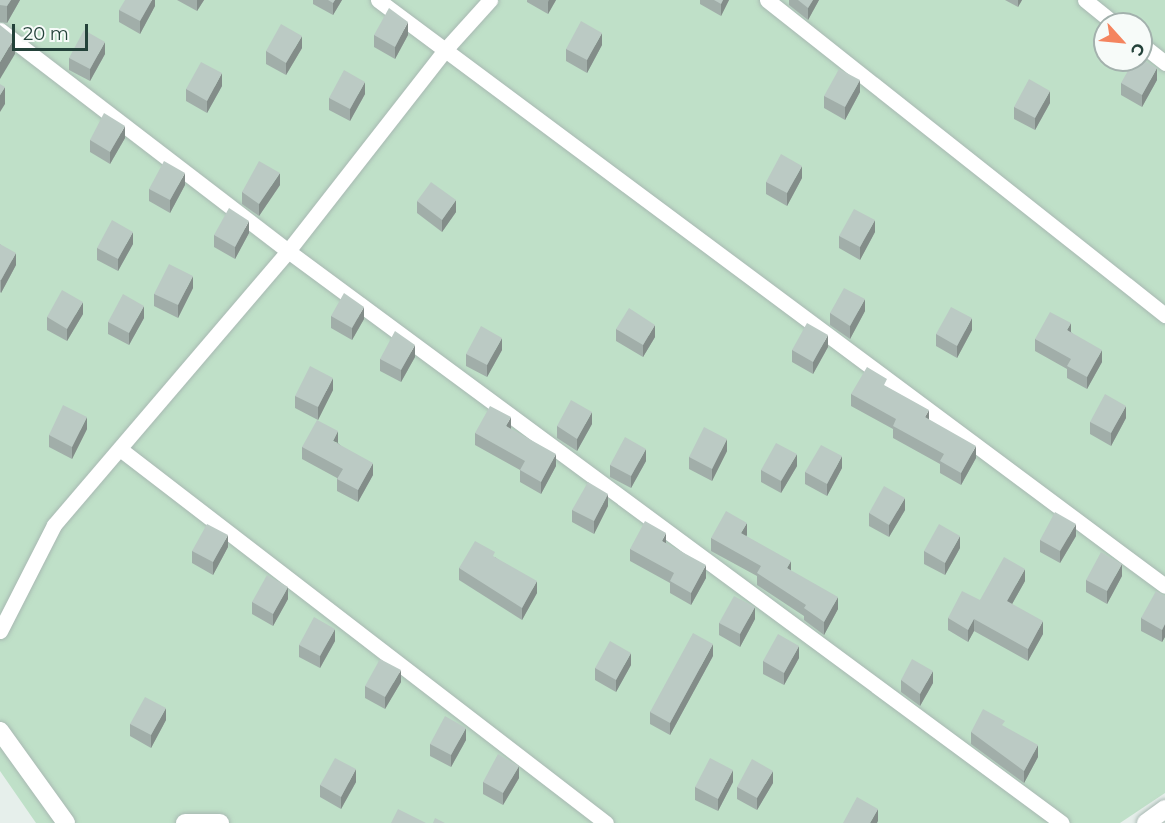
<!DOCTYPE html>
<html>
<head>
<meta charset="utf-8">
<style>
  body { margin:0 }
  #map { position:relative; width:1165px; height:823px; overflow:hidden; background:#e6efeb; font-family:Montserrat,sans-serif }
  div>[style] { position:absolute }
  .green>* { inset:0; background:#bfe0c8 }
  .roads { filter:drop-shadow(0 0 2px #a8b8b2) drop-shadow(0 0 2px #a8b8b2) }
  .lane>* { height:15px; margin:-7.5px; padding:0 7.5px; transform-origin:7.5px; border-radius:7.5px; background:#fff }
  .street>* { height:18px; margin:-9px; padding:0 9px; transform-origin:9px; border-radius:9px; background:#fff }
  .wall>* { inset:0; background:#a1aea9 }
  .shaded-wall>* { inset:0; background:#838d89 }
  .building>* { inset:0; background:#bbcac4 }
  span { translate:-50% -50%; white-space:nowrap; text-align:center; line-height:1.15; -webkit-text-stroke:4.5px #f7fbf9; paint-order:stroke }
  .north { position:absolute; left:1093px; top:12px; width:60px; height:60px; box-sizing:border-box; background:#f7fbf9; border:2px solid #a3b1ad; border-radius:50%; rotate:117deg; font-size:16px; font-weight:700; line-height:24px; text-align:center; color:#24423a }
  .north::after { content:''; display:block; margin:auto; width:21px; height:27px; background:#f4845f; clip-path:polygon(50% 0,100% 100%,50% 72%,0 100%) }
  .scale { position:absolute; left:12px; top:24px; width:76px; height:27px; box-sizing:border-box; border:3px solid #24423a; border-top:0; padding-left:8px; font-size:18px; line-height:21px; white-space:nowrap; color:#24423a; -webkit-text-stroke:4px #f7fbf9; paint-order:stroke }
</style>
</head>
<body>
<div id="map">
  <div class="green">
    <div style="clip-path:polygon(evenodd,0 0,1165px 0,1165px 793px,1120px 823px,36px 823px,0 771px,0 0,1105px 24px,1141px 24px,1141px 60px,1105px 60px,1105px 24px)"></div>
  </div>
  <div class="roads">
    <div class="lane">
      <div style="left:378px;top:0;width:981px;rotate:36.67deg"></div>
      <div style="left:767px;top:0;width:508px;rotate:38.36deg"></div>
      <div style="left:1085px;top:0;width:38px;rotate:39deg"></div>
      <div style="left:0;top:30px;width:363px;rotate:37.5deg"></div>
      <div style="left:288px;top:251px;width:962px;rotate:36.47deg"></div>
      <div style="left:1141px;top:44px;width:31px;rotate:38deg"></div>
      <div style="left:120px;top:449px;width:613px;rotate:37.58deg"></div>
      <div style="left:0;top:631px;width:119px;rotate:-63deg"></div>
      <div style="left:54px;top:525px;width:360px;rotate:-49.5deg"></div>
      <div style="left:288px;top:251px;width:254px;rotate:-52deg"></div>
      <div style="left:444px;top:51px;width:69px;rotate:-48deg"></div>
    </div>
    <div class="street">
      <div style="left:0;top:731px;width:113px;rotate:54.3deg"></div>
      <div style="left:185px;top:823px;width:35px"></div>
      <div style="left:1146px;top:823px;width:24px;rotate:-36deg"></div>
    </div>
  </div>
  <div class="wall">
    <div style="clip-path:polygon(0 0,20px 0,7px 23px,0 22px)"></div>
    <div style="clip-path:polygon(155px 0,155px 6px,140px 34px,119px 22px,119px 10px)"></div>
    <div style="clip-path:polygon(177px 0,204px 0,197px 11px)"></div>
    <div style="clip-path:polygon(313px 0,342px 0,333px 15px,313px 4px)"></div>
    <div style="clip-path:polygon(527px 0,556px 0,548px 14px,527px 2px)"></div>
    <div style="clip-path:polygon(700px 0,729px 0,721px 16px,700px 4px)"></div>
    <div style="clip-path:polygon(789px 0,819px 0,808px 20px,789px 5px)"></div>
    <div style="clip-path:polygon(1005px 0,1022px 0,1018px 7px)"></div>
    <div style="clip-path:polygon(374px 35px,408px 35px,395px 59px,374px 47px)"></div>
    <div style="clip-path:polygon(602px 45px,587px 73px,566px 61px,566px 49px)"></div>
    <div style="clip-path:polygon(302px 48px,286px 75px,266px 64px,266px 51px)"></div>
    <div style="clip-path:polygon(105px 54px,90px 81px,69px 70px,69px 58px)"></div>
    <div style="clip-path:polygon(1157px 80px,1142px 107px,1121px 95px,1121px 83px)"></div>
    <div style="clip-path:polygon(222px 86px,207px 113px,186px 101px,186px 89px)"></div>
    <div style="clip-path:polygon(860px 92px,845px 120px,824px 108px,824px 96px)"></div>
    <div style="clip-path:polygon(365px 94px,350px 121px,329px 110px,329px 98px)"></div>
    <div style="clip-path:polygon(1050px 103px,1035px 130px,1014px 119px,1014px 107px)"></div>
    <div style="clip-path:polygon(125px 138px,110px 164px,90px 152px,90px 140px)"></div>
    <div style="clip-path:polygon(802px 178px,787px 206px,766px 194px,766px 182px)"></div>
    <div style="clip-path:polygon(185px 185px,170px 213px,149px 201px,149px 189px)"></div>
    <div style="clip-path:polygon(280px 185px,259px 216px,242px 204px,242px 192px)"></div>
    <div style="clip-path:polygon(417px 201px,456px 212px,442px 232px,417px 213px)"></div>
    <div style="clip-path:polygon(875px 232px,860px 260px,839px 248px,839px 236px)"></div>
    <div style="clip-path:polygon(249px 233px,235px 259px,214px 247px,214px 235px)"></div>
    <div style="clip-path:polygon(0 244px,16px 265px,1px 293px,0 292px)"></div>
    <div style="clip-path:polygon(133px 244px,118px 271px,97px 260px,97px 248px)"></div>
    <div style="clip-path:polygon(193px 288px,178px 318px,154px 306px,154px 294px)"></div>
    <div style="clip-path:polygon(865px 311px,850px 339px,830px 325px,830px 313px)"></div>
    <div style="clip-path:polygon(83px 314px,67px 341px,47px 330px,47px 317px)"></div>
    <div style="clip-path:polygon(331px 316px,364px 319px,352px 340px,331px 328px)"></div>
    <div style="clip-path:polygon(144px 318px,129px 345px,108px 334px,108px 322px)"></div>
    <div style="clip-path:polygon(616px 329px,655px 337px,643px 357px,616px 341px)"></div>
    <div style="clip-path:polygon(972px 330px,957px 358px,936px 346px,936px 334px)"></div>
    <div style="clip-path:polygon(1071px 332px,1102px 362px,1087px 389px,1067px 378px,1067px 369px,1035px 351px,1035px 339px)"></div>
    <div style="clip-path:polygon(828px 347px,813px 374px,792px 362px,792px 350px)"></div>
    <div style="clip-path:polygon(502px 350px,487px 377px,466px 366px,466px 354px)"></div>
    <div style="clip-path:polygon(415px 357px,401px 382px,380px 371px,380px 359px)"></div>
    <div style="clip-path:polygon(887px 387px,976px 458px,961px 485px,940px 473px,940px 464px,893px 438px,893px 429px,851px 406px,851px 394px)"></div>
    <div style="clip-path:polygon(333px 390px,318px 420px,295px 408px,295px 396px)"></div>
    <div style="clip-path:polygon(1126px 418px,1111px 446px,1090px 434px,1090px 422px)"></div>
    <div style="clip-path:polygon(592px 424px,577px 451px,557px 438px,557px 426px)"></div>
    <div style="clip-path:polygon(87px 429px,72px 459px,49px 447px,49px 435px)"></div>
    <div style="clip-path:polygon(511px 429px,556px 466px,541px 494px,520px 482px,520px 470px,475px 445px,475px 433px)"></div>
    <div style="clip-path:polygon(338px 443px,373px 475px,358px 502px,337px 491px,337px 478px,302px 459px,302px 447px)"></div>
    <div style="clip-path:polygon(727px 451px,712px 481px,689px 469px,689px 457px)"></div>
    <div style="clip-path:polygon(646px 461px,631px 488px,610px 477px,610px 465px)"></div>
    <div style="clip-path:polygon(797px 466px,781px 493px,761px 482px,761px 470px)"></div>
    <div style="clip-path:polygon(842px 468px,827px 496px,805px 484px,805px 472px)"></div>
    <div style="clip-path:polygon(608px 506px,594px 534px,572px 522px,572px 510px)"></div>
    <div style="clip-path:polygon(905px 510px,889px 537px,869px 526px,869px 513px)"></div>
    <div style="clip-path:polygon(747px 535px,746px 536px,838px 609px,824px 635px,804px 620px,804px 616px,757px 585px,757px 576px,711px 551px,711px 538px)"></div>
    <div style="clip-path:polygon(1076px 536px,1060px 563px,1040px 552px,1040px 540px)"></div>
    <div style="clip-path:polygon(666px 543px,706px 578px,691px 605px,670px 593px,670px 583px,630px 561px,630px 549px)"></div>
    <div style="clip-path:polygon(228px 547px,213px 575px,192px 563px,192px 551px)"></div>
    <div style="clip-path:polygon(960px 548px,945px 575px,924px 564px,924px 551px)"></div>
    <div style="clip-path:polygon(495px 557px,537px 593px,522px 620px,459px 580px,459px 568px)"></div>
    <div style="clip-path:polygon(1122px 576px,1107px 604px,1086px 592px,1086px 580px)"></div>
    <div style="clip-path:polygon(1025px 581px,1012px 604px,1043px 634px,1028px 661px,974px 631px,968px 642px,948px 630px,948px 618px,980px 600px)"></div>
    <div style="clip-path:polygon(1165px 596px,1165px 637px,1162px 642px,1141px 631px,1141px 618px)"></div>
    <div style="clip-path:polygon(288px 599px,273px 626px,252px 614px,252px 602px)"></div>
    <div style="clip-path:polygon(755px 619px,740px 647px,719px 635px,719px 623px)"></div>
    <div style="clip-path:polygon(335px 641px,320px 668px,299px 657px,299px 645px)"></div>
    <div style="clip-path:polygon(713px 656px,670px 735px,650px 724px,650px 712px)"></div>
    <div style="clip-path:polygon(799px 658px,784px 685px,763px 674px,763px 661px)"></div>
    <div style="clip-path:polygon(631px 665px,616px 692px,595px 680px,595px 668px)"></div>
    <div style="clip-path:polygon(901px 680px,933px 683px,920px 706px,901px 692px)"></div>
    <div style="clip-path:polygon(401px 682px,385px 709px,365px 698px,365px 686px)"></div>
    <div style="clip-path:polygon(166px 720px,151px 748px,130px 736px,130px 724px)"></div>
    <div style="clip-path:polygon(1005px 727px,1038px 757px,1024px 783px,971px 744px,971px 732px)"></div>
    <div style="clip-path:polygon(466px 740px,451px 767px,430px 756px,430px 744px)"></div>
    <div style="clip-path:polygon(519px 778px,503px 805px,483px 794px,483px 782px)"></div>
    <div style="clip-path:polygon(356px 782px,341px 809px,320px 797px,320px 785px)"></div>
    <div style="clip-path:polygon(733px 782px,718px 811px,695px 800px,695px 787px)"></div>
    <div style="clip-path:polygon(773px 783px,757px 810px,737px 799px,737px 787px)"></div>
  </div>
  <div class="shaded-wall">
    <div style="clip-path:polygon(11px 0,20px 0,7px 23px,7px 6px)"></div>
    <div style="clip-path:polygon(152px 0,155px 0,155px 6px,140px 34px,140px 21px)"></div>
    <div style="clip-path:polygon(197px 0,204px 0,197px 11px)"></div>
    <div style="clip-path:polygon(335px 0,342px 0,333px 15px,333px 3px)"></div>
    <div style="clip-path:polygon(549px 0,556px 0,548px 14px,548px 2px)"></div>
    <div style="clip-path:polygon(723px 0,729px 0,721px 16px,721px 4px)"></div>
    <div style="clip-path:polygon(813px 0,819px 0,808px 20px,808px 8px)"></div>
    <div style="clip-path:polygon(1018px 0,1022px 0,1018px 7px)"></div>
    <div style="clip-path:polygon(408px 22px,408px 35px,395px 59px,395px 47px)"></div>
    <div style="clip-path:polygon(602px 33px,602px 45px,587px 73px,587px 60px)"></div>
    <div style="clip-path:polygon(302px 36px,302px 48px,286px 75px,286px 63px)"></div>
    <div style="clip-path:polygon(15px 37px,15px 54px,0 79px,0 62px)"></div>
    <div style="clip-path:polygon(105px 42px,105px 54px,90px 81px,90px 69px)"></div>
    <div style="clip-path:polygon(1157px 68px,1157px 80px,1142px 107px,1142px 95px)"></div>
    <div style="clip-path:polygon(222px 73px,222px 86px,207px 113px,207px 101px)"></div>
    <div style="clip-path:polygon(860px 80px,860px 92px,845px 120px,845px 107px)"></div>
    <div style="clip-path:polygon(365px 82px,365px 94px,350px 121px,350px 109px)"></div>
    <div style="clip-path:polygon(5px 87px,5px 104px,0 112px,0 95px)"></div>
    <div style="clip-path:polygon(1050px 91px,1050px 103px,1035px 130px,1035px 118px)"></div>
    <div style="clip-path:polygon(125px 126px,125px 138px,110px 164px,110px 152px)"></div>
    <div style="clip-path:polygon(802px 166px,802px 178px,787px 206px,787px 193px)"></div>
    <div style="clip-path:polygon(185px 173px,185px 185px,170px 213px,170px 200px)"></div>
    <div style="clip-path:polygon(280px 173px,280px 185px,259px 216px,259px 204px)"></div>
    <div style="clip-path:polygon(456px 200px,456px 212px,442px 232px,442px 220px)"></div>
    <div style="clip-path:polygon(875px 220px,875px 232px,860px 260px,860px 247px)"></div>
    <div style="clip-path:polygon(249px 221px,249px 233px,235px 259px,235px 247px)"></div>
    <div style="clip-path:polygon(133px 232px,133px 244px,118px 271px,118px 259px)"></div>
    <div style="clip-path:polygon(16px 253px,16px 265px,1px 293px,1px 280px)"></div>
    <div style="clip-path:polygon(193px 276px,193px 288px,178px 318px,178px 305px)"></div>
    <div style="clip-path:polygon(865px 299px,865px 311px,850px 339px,850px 326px)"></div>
    <div style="clip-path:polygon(83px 302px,83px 314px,67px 341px,67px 329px)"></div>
    <div style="clip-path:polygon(144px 306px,144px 318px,129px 345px,129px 333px)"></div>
    <div style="clip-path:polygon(364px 307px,364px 319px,352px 340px,352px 328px)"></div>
    <div style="clip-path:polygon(972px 318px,972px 330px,957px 358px,957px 346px)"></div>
    <div style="clip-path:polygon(1071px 323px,1071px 335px,1067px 330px)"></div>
    <div style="clip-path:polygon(655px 325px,655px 337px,643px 357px,643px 345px)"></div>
    <div style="clip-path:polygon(828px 335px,828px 347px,813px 374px,813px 362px)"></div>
    <div style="clip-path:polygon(502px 338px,502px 350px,487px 377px,487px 365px)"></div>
    <div style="clip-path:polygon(415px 345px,415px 357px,401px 382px,401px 370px)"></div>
    <div style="clip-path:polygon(1102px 350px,1102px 362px,1087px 389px,1087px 377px)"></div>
    <div style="clip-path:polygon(333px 378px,333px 390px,318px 420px,318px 407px)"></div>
    <div style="clip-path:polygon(1126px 406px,1126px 418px,1111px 446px,1111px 433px)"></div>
    <div style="clip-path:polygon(929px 410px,929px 422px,925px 417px)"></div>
    <div style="clip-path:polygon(592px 412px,592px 424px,577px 451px,577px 439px)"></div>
    <div style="clip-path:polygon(87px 417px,87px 429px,72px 459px,72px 447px)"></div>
    <div style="clip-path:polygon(511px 417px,511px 430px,506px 426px)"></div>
    <div style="clip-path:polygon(338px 431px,338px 443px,333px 441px)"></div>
    <div style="clip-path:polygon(727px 439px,727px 451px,712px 481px,712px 469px)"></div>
    <div style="clip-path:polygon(976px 446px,976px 458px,961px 485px,961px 473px)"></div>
    <div style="clip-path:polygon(646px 449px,646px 461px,631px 488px,631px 476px)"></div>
    <div style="clip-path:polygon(556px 454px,556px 466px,541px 494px,541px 482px)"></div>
    <div style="clip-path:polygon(797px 454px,797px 466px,781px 493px,781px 481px)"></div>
    <div style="clip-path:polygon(842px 456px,842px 468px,827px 496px,827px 484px)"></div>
    <div style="clip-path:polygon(373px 463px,373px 475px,358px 502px,358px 490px)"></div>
    <div style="clip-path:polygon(608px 494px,608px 506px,594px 534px,594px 521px)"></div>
    <div style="clip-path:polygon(905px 498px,905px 510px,889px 537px,889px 525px)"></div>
    <div style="clip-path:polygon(747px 523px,747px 535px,741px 545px,741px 533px)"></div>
    <div style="clip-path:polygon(1076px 524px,1076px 536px,1060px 563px,1060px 551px)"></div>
    <div style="clip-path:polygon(666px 533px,666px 545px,662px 541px)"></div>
    <div style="clip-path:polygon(228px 535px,228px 547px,213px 575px,213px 562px)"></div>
    <div style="clip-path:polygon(960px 536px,960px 548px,945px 575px,945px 563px)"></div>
    <div style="clip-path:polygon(791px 561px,791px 573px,787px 568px)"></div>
    <div style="clip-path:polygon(1122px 564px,1122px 576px,1107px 604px,1107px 591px)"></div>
    <div style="clip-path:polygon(706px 565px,706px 578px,691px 605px,691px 593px)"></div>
    <div style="clip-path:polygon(1025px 569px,1025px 581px,1007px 613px,1007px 601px)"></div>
    <div style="clip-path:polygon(537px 581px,537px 593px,522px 620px,522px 608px)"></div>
    <div style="clip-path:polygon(288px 587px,288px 599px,273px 626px,273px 614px)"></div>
    <div style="clip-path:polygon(838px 597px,838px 609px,824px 635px,824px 622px)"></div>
    <div style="clip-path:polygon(755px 607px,755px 619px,740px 647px,740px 634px)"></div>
    <div style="clip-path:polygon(974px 619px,974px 631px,968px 642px,968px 630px)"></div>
    <div style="clip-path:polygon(1043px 621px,1043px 634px,1028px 661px,1028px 649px)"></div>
    <div style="clip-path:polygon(1165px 624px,1165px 637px,1162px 642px,1162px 630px)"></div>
    <div style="clip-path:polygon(335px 629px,335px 641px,320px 668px,320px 656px)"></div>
    <div style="clip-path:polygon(713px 644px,713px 656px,670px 735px,670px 723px)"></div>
    <div style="clip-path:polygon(799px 646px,799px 658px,784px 685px,784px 673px)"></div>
    <div style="clip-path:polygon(631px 653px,631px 665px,616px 692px,616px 680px)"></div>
    <div style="clip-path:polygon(401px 670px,401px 682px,385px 709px,385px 697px)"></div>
    <div style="clip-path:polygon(933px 671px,933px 683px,920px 706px,920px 694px)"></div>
    <div style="clip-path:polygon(166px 708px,166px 720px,151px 748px,151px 735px)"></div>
    <div style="clip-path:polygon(466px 728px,466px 740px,451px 767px,451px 755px)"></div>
    <div style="clip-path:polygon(1038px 745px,1038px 757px,1024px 783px,1024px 771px)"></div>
    <div style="clip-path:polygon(519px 766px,519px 778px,503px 805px,503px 793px)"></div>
    <div style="clip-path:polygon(356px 769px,356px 782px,341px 809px,341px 797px)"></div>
    <div style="clip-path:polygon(733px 770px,733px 782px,718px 811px,718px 799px)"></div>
    <div style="clip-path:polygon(773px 771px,773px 783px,757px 810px,757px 798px)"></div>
    <div style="clip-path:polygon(878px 809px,878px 821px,877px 823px,870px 823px)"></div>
  </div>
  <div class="building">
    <div style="clip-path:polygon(0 0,11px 0,7px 6px,0 5px)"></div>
    <div style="clip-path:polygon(125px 0,152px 0,140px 21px,119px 10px)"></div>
    <div style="clip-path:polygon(328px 0,335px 0,333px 3px)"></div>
    <div style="clip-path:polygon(714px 0,723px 0,721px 4px)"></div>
    <div style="clip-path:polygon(798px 0,813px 0,808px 8px)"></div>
    <div style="clip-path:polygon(389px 8px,408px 22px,395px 47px,374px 35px)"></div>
    <div style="clip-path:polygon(581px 21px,602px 33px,587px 60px,566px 49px)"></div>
    <div style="clip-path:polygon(281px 24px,302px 36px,286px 63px,266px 51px)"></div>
    <div style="clip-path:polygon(0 25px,15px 37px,0 62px)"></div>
    <div style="clip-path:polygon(84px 30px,105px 42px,90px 69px,69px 58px)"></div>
    <div style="clip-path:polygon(1141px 59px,1157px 68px,1142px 95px,1121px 83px,1134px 60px,1141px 60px)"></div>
    <div style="clip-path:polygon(201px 62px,222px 73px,207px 101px,186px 89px)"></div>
    <div style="clip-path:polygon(839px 69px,860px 80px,845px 107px,824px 96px)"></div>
    <div style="clip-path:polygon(344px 70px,365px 82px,350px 109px,329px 98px)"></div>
    <div style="clip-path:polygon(1029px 79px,1050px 91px,1035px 118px,1014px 107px)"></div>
    <div style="clip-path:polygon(0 84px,5px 87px,0 95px)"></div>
    <div style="clip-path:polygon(104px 113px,125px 126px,110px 152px,90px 140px)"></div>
    <div style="clip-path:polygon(781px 154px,802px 166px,787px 193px,766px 182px)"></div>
    <div style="clip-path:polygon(164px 161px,185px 173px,170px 200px,149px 189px)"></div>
    <div style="clip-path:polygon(259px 161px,280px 173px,259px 204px,242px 192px)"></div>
    <div style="clip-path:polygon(431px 182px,456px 200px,442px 220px,417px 201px)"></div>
    <div style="clip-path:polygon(229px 208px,249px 221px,235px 247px,214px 235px)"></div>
    <div style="clip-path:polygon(854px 209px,875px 220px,860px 247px,839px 236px)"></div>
    <div style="clip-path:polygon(112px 220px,133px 232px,118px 259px,97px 248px)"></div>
    <div style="clip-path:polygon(0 244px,16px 253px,1px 280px,0 280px)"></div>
    <div style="clip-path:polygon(169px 264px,193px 276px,178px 305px,154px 294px)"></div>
    <div style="clip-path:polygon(844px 288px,865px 299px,850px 326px,830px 313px)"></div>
    <div style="clip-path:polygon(62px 290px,83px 302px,67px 329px,47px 317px)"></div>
    <div style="clip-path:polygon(344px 293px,364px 307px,352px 328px,331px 316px)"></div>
    <div style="clip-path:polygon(123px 294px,144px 306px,129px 333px,108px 322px)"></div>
    <div style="clip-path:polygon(951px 307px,972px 318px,957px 346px,936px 334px)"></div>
    <div style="clip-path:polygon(629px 308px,655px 325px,643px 345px,616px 329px)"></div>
    <div style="clip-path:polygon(1050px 312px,1071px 323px,1067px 330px,1102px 350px,1087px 377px,1067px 366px,1071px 359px,1035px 339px)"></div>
    <div style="clip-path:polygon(807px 323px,828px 335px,813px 362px,792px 350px)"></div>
    <div style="clip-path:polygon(481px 326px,502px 338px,487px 365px,466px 354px)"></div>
    <div style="clip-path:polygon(395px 331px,415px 345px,401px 370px,380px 359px)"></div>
    <div style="clip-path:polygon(310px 366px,333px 378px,318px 407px,295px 396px)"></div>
    <div style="clip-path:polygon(867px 367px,887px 379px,884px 385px,929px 410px,925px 417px,976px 446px,961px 473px,940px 461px,944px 454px,893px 426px,896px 419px,851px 394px)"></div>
    <div style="clip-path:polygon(1105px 394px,1126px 406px,1111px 433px,1090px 422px)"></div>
    <div style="clip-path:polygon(571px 400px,592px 412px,577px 439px,557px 426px)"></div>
    <div style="clip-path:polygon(63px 405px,87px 417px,72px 447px,49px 435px)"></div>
    <div style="clip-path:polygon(490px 406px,511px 417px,506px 426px,556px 454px,541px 482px,520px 470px,525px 461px,475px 433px)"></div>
    <div style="clip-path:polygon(317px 420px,338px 431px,333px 441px,373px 463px,358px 490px,337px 479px,343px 469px,302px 447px)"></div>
    <div style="clip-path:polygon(704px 427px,727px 439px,712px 469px,689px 457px)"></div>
    <div style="clip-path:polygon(625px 437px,646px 449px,631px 476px,610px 465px)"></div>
    <div style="clip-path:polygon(776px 443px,797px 454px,781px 481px,761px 470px)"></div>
    <div style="clip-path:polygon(821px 445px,842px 456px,827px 484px,805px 472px)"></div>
    <div style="clip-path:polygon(588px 482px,608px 494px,594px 521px,572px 510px)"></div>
    <div style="clip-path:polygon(884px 486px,905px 498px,889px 525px,869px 513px)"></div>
    <div style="clip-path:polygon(726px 511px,747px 523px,741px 533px,791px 561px,787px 568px,838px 597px,824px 622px,804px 608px,806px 605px,757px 573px,761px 566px,711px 538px)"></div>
    <div style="clip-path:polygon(1055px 512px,1076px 524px,1060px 551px,1040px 540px)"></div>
    <div style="clip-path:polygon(645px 521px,666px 533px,662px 541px,706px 565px,691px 593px,670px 581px,674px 573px,630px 549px)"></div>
    <div style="clip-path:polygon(207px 524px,228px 535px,213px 562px,192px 551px)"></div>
    <div style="clip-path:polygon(939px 524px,960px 536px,945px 563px,924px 551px)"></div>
    <div style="clip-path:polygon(475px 541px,495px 552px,493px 556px,537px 581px,522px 608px,459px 568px)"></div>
    <div style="clip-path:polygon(1101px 552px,1122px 564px,1107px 591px,1086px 580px)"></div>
    <div style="clip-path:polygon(1004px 557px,1025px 569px,1007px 601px,1043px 621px,1028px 649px,974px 619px,968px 630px,948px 618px,962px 591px,980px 600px)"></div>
    <div style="clip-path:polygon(267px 575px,288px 587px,273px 614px,252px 602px)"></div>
    <div style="clip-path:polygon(1156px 591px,1165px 596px,1165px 624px,1162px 630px,1141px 618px)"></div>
    <div style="clip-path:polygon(734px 596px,755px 607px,740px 634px,719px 623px)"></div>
    <div style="clip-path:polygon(314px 617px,335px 629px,320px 656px,299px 645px)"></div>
    <div style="clip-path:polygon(693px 633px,713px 644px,670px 723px,650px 712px)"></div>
    <div style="clip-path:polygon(778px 634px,799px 646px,784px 673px,763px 661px)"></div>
    <div style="clip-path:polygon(610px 641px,631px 653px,616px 680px,595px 668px)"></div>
    <div style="clip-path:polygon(380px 659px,401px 670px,385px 697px,365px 686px)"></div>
    <div style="clip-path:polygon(912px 659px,933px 671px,920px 694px,901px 680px)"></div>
    <div style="clip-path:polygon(145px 697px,166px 708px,151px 735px,130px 724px)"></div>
    <div style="clip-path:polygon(983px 709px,1005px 721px,1002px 725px,1038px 745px,1024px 771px,971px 732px)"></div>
    <div style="clip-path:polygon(445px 716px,466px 728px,451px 755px,430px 744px)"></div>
    <div style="clip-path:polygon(498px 754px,519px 766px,503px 793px,483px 782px)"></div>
    <div style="clip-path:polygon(335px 758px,356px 769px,341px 797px,320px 785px)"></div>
    <div style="clip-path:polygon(710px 758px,733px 770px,718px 799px,695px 787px)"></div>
    <div style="clip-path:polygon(752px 759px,773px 771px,757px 798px,737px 787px)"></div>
    <div style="clip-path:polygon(857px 797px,878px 809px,870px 823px,843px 823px)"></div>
    <div style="clip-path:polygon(398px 809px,426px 823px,391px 823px)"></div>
    <div style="clip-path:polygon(435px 818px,445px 823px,433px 823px)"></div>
  </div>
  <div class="north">С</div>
  <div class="scale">20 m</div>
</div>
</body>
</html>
